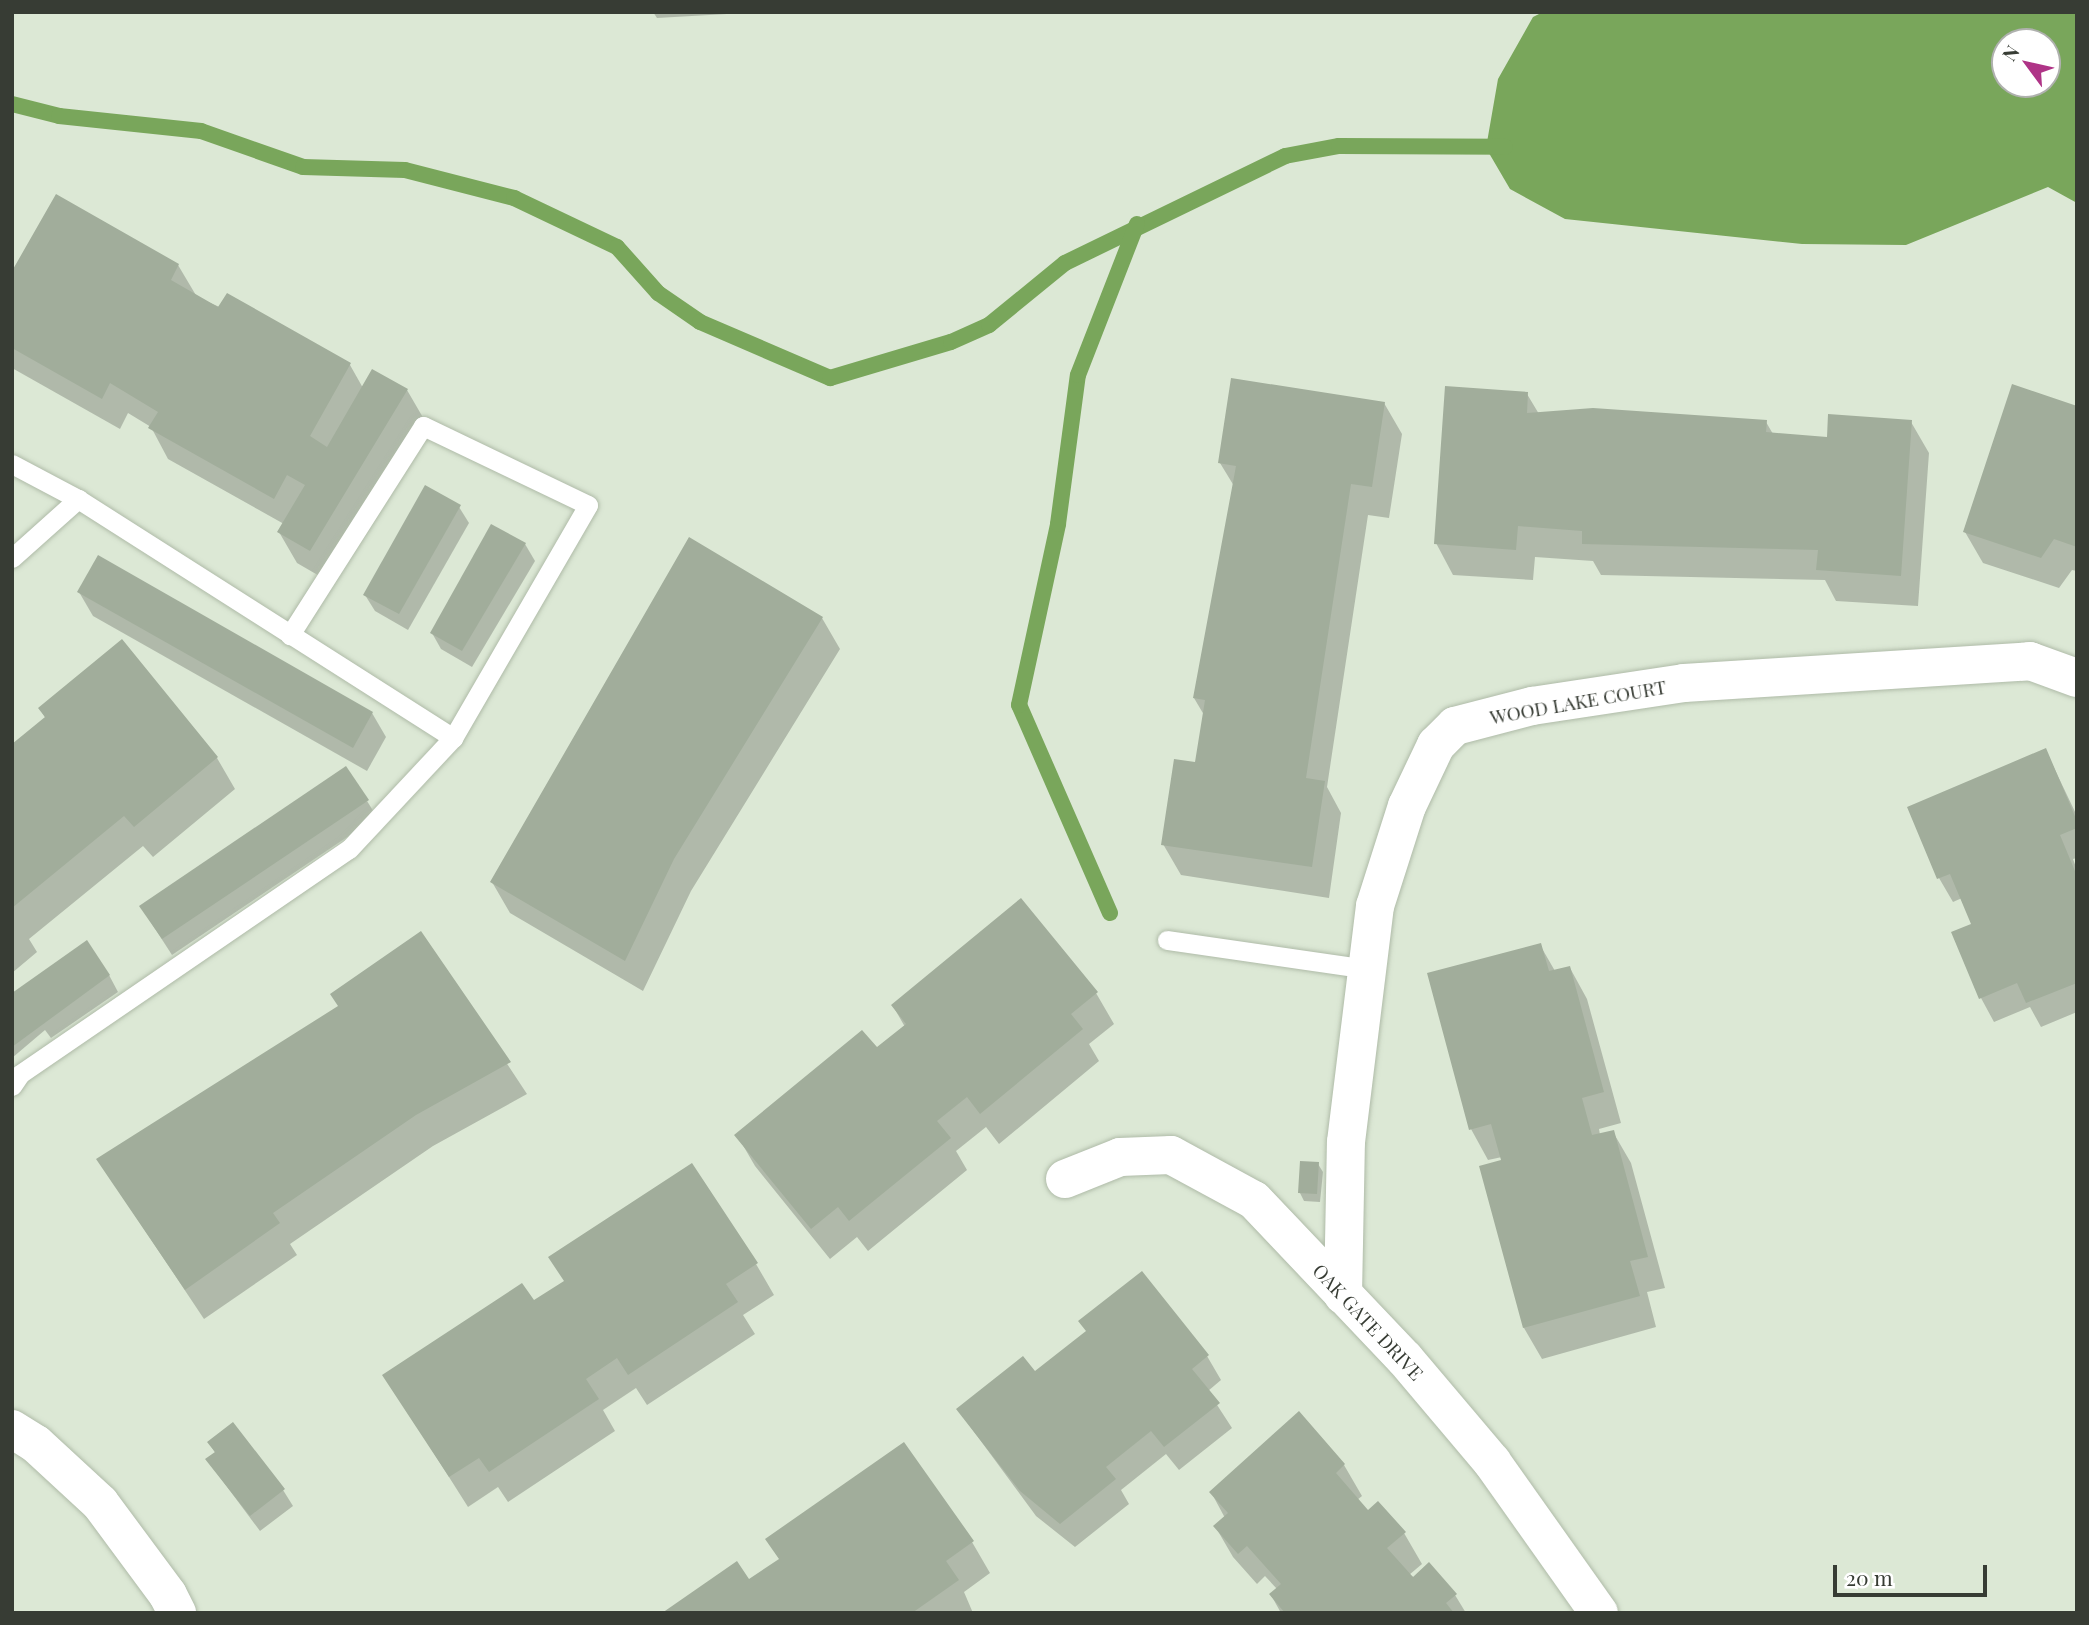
<!DOCTYPE html>
<html>
<head>
<meta charset="utf-8">
<style>
  body { margin:0 }
  #map { position:relative; width:2089px; height:1625px; overflow:hidden; background:#dce8d5; font-family:"Playfair Display",serif }
  div>[style] { position:absolute }
  .water>* { inset:0; background:#79a65b }
  .shadow>* { inset:0; background:#0003 }
  .stream>* { height:16px; margin:-8px; padding:0 8px; transform-origin:8px; border-radius:8px; background:#79a65b }
  .building>* { inset:0; background:#a1ad9b }
  .roads { filter:drop-shadow(0 0 2px #afbba8) drop-shadow(0 0 2px #afbba8) }
  .lane>* { height:19px; margin:-9.5px; padding:0 9.5px; transform-origin:9.5px; border-radius:9.5px; background:#fff }
  .street>* { height:38px; margin:-19px; padding:0 19px; transform-origin:19px; border-radius:19px; background:#fff }
  span { translate:-50% -50%; white-space:nowrap; text-align:center; line-height:1.15; -webkit-text-stroke:5px #fff; paint-order:stroke }
  .street-label { font-size:19px; color:#373c34 }
  .frame { position:absolute; inset:0; border:14px solid #373c34; pointer-events:none }
  .north { position:absolute; left:1991px; top:28px; width:70px; height:70px; box-sizing:border-box; background:#fff; border:2px solid #afb1ae; border-radius:50%; rotate:303deg; font-size:19px; font-weight:700; line-height:28px; text-align:center; color:#373c34 }
  .north::after { content:''; display:block; margin:auto; width:24px; height:32px; background:#af3487; clip-path:polygon(50% 0,100% 100%,50% 72%,0 100%) }
  .scale { position:absolute; left:1833px; top:1565px; width:154px; height:32px; box-sizing:border-box; border:4px solid #373c34; border-top:0; padding-left:9px; font-size:21px; line-height:24px; white-space:nowrap; color:#373c34; -webkit-text-stroke:5px #fff; paint-order:stroke }
</style>
</head>
<body>
<div id="map">
  <div class="water">
    <div style="clip-path:polygon(evenodd,1543px 12px,2077px 12px,2077px 203px,2048px 187px,1906px 245px,1802px 244px,1565px 219px,1510px 189px,1486px 148px,1498px 79px,1533px 17px,1543px 12px,2005px 42px,2047px 42px,2047px 84px,2005px 84px,2005px 42px)"></div>
  </div>
  <div class="shadow">
    <div style="clip-path:polygon(653px 12px,762px 12px,657px 18px)"></div>
    <div style="clip-path:polygon(178px 265px,197px 297px,350px 365px,363px 388px,407px 390px,425px 421px,328px 581px,297px 563px,279px 532px,284px 524px,168px 459px,151px 427px,128px 413px,120px 429px,12px 368px,12px 274px)"></div>
    <div style="clip-path:polygon(1527px 394px,1539px 414px,1766px 422px,1773px 434px,1829px 439px,1911px 422px,1929px 453px,1918px 606px,1836px 601px,1825px 580px,1601px 575px,1593px 561px,1535px 557px,1533px 580px,1453px 575px,1436px 543px)"></div>
    <div style="clip-path:polygon(1384px 403px,1402px 434px,1389px 518px,1368px 515px,1327px 787px,1341px 813px,1329px 898px,1181px 875px,1163px 844px,1197px 765px,1204px 715px,1194px 698px,1234px 486px,1220px 463px)"></div>
    <div style="clip-path:polygon(2077px 408px,2077px 571px,2072px 570px,2059px 588px,1983px 563px,1965px 532px)"></div>
    <div style="clip-path:polygon(459px 507px,469px 523px,408px 630px,375px 611px,365px 595px)"></div>
    <div style="clip-path:polygon(525px 544px,535px 561px,472px 667px,441px 649px,432px 633px)"></div>
    <div style="clip-path:polygon(79px 592px,372px 713px,386px 737px,367px 771px,93px 616px)"></div>
    <div style="clip-path:polygon(822px 618px,840px 649px,691px 891px,643px 991px,510px 913px,492px 882px)"></div>
    <div style="clip-path:polygon(40px 709px,217px 758px,235px 789px,153px 857px,143px 846px,29px 939px,37px 952px,12px 973px,12px 747px,46px 719px)"></div>
    <div style="clip-path:polygon(2046px 751px,2077px 816px,2077px 858px,2073px 859px,2077px 870px,2077px 1012px,2041px 1027px,2030px 1007px,1994px 1022px,1981px 998px,1973px 925px,1962px 898px,1953px 902px,1939px 878px,1909px 808px)"></div>
    <div style="clip-path:polygon(367px 801px,377px 817px,172px 955px,141px 907px)"></div>
    <div style="clip-path:polygon(1021px 901px,1096px 993px,1114px 1024px,1089px 1044px,1099px 1061px,999px 1144px,986px 1127px,956px 1151px,967px 1170px,868px 1251px,857px 1237px,830px 1259px,755px 1166px,737px 1135px,876px 1050px,905px 1027px,893px 1006px)"></div>
    <div style="clip-path:polygon(421px 934px,527px 1094px,433px 1146px,290px 1244px,297px 1255px,204px 1319px,98px 1160px,340px 1007px)"></div>
    <div style="clip-path:polygon(1540px 945px,1555px 971px,1570px 968px,1587px 999px,1621px 1123px,1599px 1129px,1600px 1135px,1613px 1132px,1631px 1163px,1665px 1288px,1647px 1292px,1656px 1327px,1542px 1359px,1524px 1328px,1481px 1168px,1503px 1161px,1502px 1157px,1488px 1160px,1471px 1129px)"></div>
    <div style="clip-path:polygon(109px 975px,118px 992px,51px 1038px,45px 1030px,12px 1058px,12px 996px)"></div>
    <div style="clip-path:polygon(1318px 1164px,1323px 1172px,1320px 1202px,1304px 1201px,1300px 1193px)"></div>
    <div style="clip-path:polygon(756px 1264px,774px 1295px,743px 1315px,755px 1334px,647px 1405px,636px 1388px,603px 1410px,615px 1431px,508px 1502px,498px 1487px,468px 1507px,385px 1376px,533px 1303px)"></div>
    <div style="clip-path:polygon(1142px 1273px,1207px 1356px,1221px 1380px,1208px 1391px,1232px 1428px,1179px 1470px,1166px 1454px,1121px 1490px,1129px 1504px,1075px 1547px,1036px 1516px,958px 1410px,1034px 1373px,1087px 1332px)"></div>
    <div style="clip-path:polygon(209px 1443px,283px 1490px,293px 1506px,260px 1531px,207px 1460px,216px 1454px)"></div>
    <div style="clip-path:polygon(1344px 1465px,1362px 1496px,1357px 1500px,1368px 1512px,1404px 1533px,1422px 1564px,1409px 1575px,1455px 1595px,1466px 1613px,1281px 1613px,1271px 1595px,1277px 1589px,1265px 1576px,1257px 1584px,1233px 1557px,1215px 1526px,1225px 1518px,1211px 1492px)"></div>
    <div style="clip-path:polygon(767px 1539px,972px 1542px,990px 1573px,964px 1592px,973px 1613px,665px 1613px,749px 1581px,780px 1560px)"></div>
  </div>
  <div class="stream">
    <div style="left:12px;top:104px;width:49px;rotate:14.3deg"></div>
    <div style="left:59px;top:116px;width:143px;rotate:6deg"></div>
    <div style="left:201px;top:131px;width:108px;rotate:19.4deg"></div>
    <div style="left:303px;top:167px;width:102px;rotate:1.7deg"></div>
    <div style="left:405px;top:170px;width:113px;rotate:14.4deg"></div>
    <div style="left:514px;top:198px;width:114px;rotate:25.4deg"></div>
    <div style="left:617px;top:247px;width:62px;rotate:48.3deg"></div>
    <div style="left:658px;top:293px;width:51px;rotate:34.6deg"></div>
    <div style="left:700px;top:322px;width:142px;rotate:23.3deg"></div>
    <div style="left:830px;top:378px;width:126px;rotate:-16.6deg"></div>
    <div style="left:951px;top:342px;width:42px;rotate:-24.1deg"></div>
    <div style="left:989px;top:325px;width:98px;rotate:-39.2deg"></div>
    <div style="left:1065px;top:263px;width:245px;rotate:-25.9deg"></div>
    <div style="left:1285px;top:156px;width:55px;rotate:-10.5deg"></div>
    <div style="left:1339px;top:146px;width:166px;rotate:0.3deg"></div>
    <div style="left:1110px;top:913px;width:227px;rotate:-113.6deg"></div>
    <div style="left:1019px;top:705px;width:185px;rotate:-77.8deg"></div>
    <div style="left:1058px;top:524px;width:150px;rotate:-82.4deg"></div>
    <div style="left:1078px;top:375px;width:162px;rotate:-68.7deg"></div>
  </div>
  <div class="building">
    <div style="clip-path:polygon(56px 194px,179px 264px,171px 280px,218px 307px,227px 293px,351px 363px,310px 436px,327px 447px,372px 369px,408px 389px,310px 551px,277px 532px,305px 485px,287px 475px,274px 499px,148px 428px,158px 412px,110px 383px,102px 399px,12px 348px,12px 271px)"></div>
    <div style="clip-path:polygon(1231px 378px,1385px 402px,1372px 487px,1351px 484px,1306px 778px,1325px 781px,1312px 867px,1161px 845px,1174px 759px,1195px 762px,1205px 700px,1193px 698px,1236px 466px,1218px 463px)"></div>
    <div style="clip-path:polygon(2012px 384px,2077px 406px,2077px 547px,2054px 539px,2041px 558px,1963px 532px)"></div>
    <div style="clip-path:polygon(1445px 386px,1528px 392px,1527px 413px,1593px 408px,1767px 420px,1766px 432px,1827px 437px,1828px 414px,1912px 420px,1901px 576px,1816px 570px,1818px 550px,1582px 544px,1582px 531px,1518px 526px,1516px 550px,1434px 544px)"></div>
    <div style="clip-path:polygon(425px 485px,461px 505px,399px 614px,363px 595px)"></div>
    <div style="clip-path:polygon(491px 524px,526px 543px,462px 651px,430px 633px)"></div>
    <div style="clip-path:polygon(689px 537px,823px 617px,674px 859px,625px 961px,490px 882px)"></div>
    <div style="clip-path:polygon(98px 555px,373px 712px,353px 748px,77px 592px)"></div>
    <div style="clip-path:polygon(122px 639px,218px 757px,134px 827px,124px 816px,12px 908px,12px 744px,45px 717px,38px 708px)"></div>
    <div style="clip-path:polygon(2046px 748px,2077px 821px,2077px 828px,2060px 835px,2077px 876px,2077px 983px,2026px 1003px,2017px 983px,1979px 999px,1951px 932px,1971px 924px,1950px 874px,1937px 879px,1907px 807px)"></div>
    <div style="clip-path:polygon(346px 766px,369px 800px,162px 939px,139px 906px)"></div>
    <div style="clip-path:polygon(1021px 898px,1098px 992px,1071px 1014px,1083px 1029px,980px 1114px,967px 1097px,937px 1121px,951px 1138px,849px 1221px,838px 1207px,811px 1229px,734px 1135px,862px 1030px,877px 1047px,906px 1024px,891px 1005px)"></div>
    <div style="clip-path:polygon(421px 931px,511px 1062px,416px 1115px,273px 1213px,280px 1223px,185px 1290px,96px 1159px,338px 1006px,330px 994px)"></div>
    <div style="clip-path:polygon(87px 940px,110px 975px,12px 1047px,12px 993px)"></div>
    <div style="clip-path:polygon(1541px 943px,1549px 971px,1570px 966px,1604px 1092px,1582px 1098px,1592px 1135px,1614px 1130px,1648px 1257px,1630px 1261px,1640px 1296px,1523px 1328px,1479px 1166px,1501px 1160px,1491px 1124px,1469px 1130px,1427px 973px)"></div>
    <div style="clip-path:polygon(1300px 1161px,1319px 1162px,1317px 1194px,1298px 1193px)"></div>
    <div style="clip-path:polygon(692px 1163px,758px 1263px,726px 1284px,738px 1302px,628px 1375px,617px 1358px,586px 1379px,599px 1399px,489px 1472px,479px 1458px,449px 1477px,382px 1375px,522px 1283px,534px 1300px,564px 1281px,548px 1257px)"></div>
    <div style="clip-path:polygon(1142px 1271px,1209px 1355px,1192px 1369px,1220px 1403px,1164px 1447px,1151px 1431px,1106px 1467px,1116px 1479px,1060px 1524px,1020px 1491px,956px 1409px,1023px 1356px,1035px 1371px,1086px 1331px,1078px 1321px)"></div>
    <div style="clip-path:polygon(1299px 1411px,1345px 1464px,1336px 1473px,1368px 1510px,1378px 1501px,1406px 1532px,1387px 1548px,1413px 1577px,1429px 1562px,1457px 1594px,1446px 1603px,1454px 1613px,1285px 1613px,1269px 1594px,1281px 1584px,1247px 1546px,1238px 1554px,1213px 1526px,1228px 1513px,1209px 1492px)"></div>
    <div style="clip-path:polygon(233px 1422px,285px 1489px,250px 1516px,205px 1459px,215px 1452px,207px 1442px)"></div>
    <div style="clip-path:polygon(904px 1442px,974px 1541px,946px 1561px,959px 1580px,912px 1613px,662px 1613px,737px 1561px,749px 1579px,779px 1559px,765px 1539px)"></div>
  </div>
  <div class="roads">
    <div class="lane">
      <div style="left:12px;top:464px;width:75px;rotate:27.9deg"></div>
      <div style="left:78px;top:499px;width:445px;rotate:32.5deg"></div>
      <div style="left:12px;top:558px;width:89px;rotate:-41.8deg"></div>
      <div style="left:1167px;top:940px;width:203px;rotate:8.2deg"></div>
      <div style="left:12px;top:1086px;width:14px;rotate:-56deg"></div>
      <div style="left:20px;top:1074px;width:399px;rotate:-34.4deg"></div>
      <div style="left:349px;top:849px;width:152px;rotate:-46.9deg"></div>
      <div style="left:453px;top:738px;width:269px;rotate:-59.9deg"></div>
      <div style="left:588px;top:505px;width:183px;rotate:-154.4deg"></div>
      <div style="left:423px;top:426px;width:248px;rotate:122.5deg"></div>
    </div>
    <div class="street">
      <div style="left:1065px;top:1179px;width:59px;rotate:-21.8deg"></div>
      <div style="left:1120px;top:1157px;width:51px;rotate:-2.2deg"></div>
      <div style="left:1171px;top:1155px;width:94px;rotate:28.5deg"></div>
      <div style="left:1254px;top:1200px;width:219px;rotate:46.5deg"></div>
      <div style="left:1405px;top:1359px;width:135px;rotate:49.8deg"></div>
      <div style="left:1492px;top:1462px;width:185px;rotate:54.7deg"></div>
      <div style="left:1343px;top:1295px;width:153px;rotate:-88.9deg"></div>
      <div style="left:1346px;top:1142px;width:238px;rotate:-83deg"></div>
      <div style="left:1375px;top:906px;width:105px;rotate:-72.3deg"></div>
      <div style="left:1407px;top:806px;width:68px;rotate:-64.6deg"></div>
      <div style="left:1436px;top:745px;width:27px;rotate:-45deg"></div>
      <div style="left:1455px;top:726px;width:80px;rotate:-14.6deg"></div>
      <div style="left:1532px;top:706px;width:154px;rotate:-8.6deg"></div>
      <div style="left:1684px;top:683px;width:347px;rotate:-3.6deg"></div>
      <div style="left:2030px;top:661px;width:50px;rotate:19.9deg"></div>
      <div style="left:12px;top:1429px;width:28px;rotate:32deg"></div>
      <div style="left:36px;top:1444px;width:87px;rotate:42.7deg"></div>
      <div style="left:100px;top:1503px;width:114px;rotate:53.5deg"></div>
      <div style="left:168px;top:1595px;width:20px;rotate:63deg"></div>
    </div>
  </div>
  <div class="street-label">
    <span style="left:1578px;top:702px;rotate:-10deg">WOOD LAKE COURT</span>
    <span style="left:1368px;top:1322px;rotate:47deg">OAK GATE DRIVE</span>
  </div>
  <div class="frame"></div>
  <div class="north">N</div>
  <div class="scale">20 m</div>
</div>
</body>
</html>
